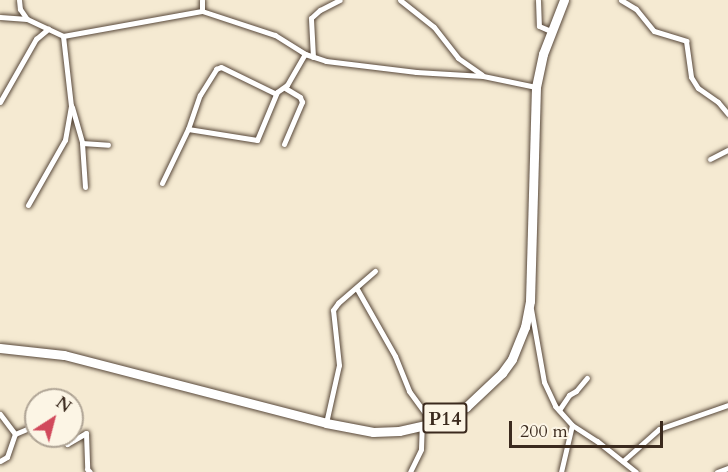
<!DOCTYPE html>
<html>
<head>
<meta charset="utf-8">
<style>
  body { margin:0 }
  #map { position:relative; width:728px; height:472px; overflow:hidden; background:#f5ead2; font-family:Cardo,serif }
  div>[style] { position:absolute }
  .roads { filter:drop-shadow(0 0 2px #574739) drop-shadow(0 0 2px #574739) }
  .minor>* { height:5px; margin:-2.5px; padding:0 2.5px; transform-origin:2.5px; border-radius:2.5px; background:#fff }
  .primary>* { height:9px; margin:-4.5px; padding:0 4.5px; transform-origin:4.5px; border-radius:4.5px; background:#fff }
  span { translate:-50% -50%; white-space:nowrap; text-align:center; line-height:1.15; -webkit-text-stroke:5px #fcf5e5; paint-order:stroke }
  .shield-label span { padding:2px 4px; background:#fcf5e5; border:2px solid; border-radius:4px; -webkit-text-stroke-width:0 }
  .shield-label { font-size:20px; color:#3b2a1e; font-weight:700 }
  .north { position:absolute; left:24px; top:388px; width:60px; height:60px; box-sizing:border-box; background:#fcf5e5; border:2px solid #afa495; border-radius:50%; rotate:36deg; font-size:16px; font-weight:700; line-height:24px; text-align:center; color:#3b2a1e }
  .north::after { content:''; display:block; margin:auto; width:21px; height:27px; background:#d1495b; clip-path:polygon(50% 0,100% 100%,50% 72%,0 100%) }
  .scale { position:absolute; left:509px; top:421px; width:154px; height:27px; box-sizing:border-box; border:3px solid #3b2a1e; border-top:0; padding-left:8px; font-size:18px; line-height:21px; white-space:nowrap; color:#3b2a1e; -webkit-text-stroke:4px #fcf5e5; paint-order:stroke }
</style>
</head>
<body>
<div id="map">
  <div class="roads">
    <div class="minor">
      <div style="left:19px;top:0;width:9px;rotate:84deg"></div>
      <div style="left:20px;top:9px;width:12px;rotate:55deg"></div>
      <div style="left:400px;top:0;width:43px;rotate:38.5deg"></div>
      <div style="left:434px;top:27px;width:39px;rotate:52deg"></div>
      <div style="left:458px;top:58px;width:29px;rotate:35deg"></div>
      <div style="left:538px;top:0;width:26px;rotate:88deg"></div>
      <div style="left:539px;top:26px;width:13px;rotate:23deg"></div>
      <div style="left:621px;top:0;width:17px;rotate:31deg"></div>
      <div style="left:636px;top:9px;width:28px;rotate:51deg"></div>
      <div style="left:654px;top:31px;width:34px;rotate:17deg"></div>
      <div style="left:686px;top:41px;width:36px;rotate:82deg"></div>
      <div style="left:691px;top:77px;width:13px;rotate:58deg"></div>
      <div style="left:698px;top:88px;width:24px;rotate:35deg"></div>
      <div style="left:718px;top:102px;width:16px;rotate:50deg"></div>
      <div style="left:202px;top:11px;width:11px;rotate:-90deg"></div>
      <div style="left:0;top:17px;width:27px;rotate:4deg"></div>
      <div style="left:27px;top:19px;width:40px;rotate:25deg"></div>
      <div style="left:63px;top:36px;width:141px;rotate:-10.2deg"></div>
      <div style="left:202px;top:11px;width:77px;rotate:18.2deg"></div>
      <div style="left:275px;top:35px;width:36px;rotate:32deg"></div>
      <div style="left:305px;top:54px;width:22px;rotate:18deg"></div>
      <div style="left:326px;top:61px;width:91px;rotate:7deg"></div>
      <div style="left:416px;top:72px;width:67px;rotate:3.4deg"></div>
      <div style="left:483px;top:76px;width:54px;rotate:11.7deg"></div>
      <div style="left:313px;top:57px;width:39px;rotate:-93deg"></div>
      <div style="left:311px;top:18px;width:12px;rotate:-42deg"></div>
      <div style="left:320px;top:10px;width:22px;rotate:-27deg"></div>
      <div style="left:0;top:102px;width:73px;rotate:-60.3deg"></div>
      <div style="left:36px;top:39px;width:16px;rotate:-40deg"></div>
      <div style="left:72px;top:107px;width:37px;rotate:74deg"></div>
      <div style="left:82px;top:143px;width:44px;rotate:86.1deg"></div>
      <div style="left:188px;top:129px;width:36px;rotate:-71deg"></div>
      <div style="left:200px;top:95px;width:31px;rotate:-58deg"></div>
      <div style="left:216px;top:69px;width:5px;rotate:-22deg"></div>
      <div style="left:221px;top:67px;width:61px;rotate:26.1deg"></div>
      <div style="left:82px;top:143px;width:26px;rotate:4deg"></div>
      <div style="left:284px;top:144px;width:46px;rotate:-66.8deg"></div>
      <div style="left:302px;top:102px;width:5px;rotate:-112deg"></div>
      <div style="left:300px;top:97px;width:17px;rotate:-149deg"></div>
      <div style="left:710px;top:159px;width:20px;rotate:-27deg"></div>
      <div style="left:162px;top:183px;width:60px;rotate:-64.3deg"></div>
      <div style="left:188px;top:129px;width:70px;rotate:9.1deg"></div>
      <div style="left:257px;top:140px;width:52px;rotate:-67.4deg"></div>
      <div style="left:277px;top:92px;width:12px;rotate:-35deg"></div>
      <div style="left:287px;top:85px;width:36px;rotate:-60deg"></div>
      <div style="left:28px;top:205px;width:75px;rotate:-60.4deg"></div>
      <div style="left:65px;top:140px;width:35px;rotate:-80deg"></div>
      <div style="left:71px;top:106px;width:70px;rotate:-96.5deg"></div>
      <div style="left:357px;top:289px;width:77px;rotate:60.4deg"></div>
      <div style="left:395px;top:356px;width:38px;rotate:68deg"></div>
      <div style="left:409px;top:391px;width:27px;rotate:54deg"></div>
      <div style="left:425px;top:413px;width:12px;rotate:70deg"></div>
      <div style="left:531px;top:309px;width:74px;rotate:79.9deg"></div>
      <div style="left:544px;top:382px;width:26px;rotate:65deg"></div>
      <div style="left:555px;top:406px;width:25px;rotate:48deg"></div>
      <div style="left:572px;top:425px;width:30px;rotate:33deg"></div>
      <div style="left:597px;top:441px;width:50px;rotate:38.5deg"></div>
      <div style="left:559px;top:410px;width:18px;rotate:-56deg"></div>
      <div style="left:569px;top:395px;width:8px;rotate:-30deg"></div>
      <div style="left:576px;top:391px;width:17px;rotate:-50deg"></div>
      <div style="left:0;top:414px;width:25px;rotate:53deg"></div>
      <div style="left:15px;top:434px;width:23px;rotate:-23deg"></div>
      <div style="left:326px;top:423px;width:59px;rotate:-77.4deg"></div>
      <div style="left:339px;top:365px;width:55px;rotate:-96.2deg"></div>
      <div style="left:333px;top:310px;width:9px;rotate:-54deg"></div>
      <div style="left:338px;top:303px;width:49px;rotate:-40.9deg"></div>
      <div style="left:63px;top:436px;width:9px;rotate:63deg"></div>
      <div style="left:67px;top:444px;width:22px;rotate:-30deg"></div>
      <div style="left:86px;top:433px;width:36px;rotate:88deg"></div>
      <div style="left:87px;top:469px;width:4px;rotate:45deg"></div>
      <div style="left:0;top:461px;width:8px;rotate:-30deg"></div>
      <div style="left:7px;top:457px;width:24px;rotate:-71deg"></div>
      <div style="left:623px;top:461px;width:48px;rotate:-41.6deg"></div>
      <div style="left:659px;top:429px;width:73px;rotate:-19.2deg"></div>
      <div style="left:410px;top:472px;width:25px;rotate:-64deg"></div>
      <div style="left:421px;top:449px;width:23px;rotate:-88deg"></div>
      <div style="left:561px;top:472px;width:48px;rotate:-76.8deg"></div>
      <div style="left:717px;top:472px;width:12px;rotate:-20deg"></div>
    </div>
    <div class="primary">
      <div style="left:0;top:348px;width:64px;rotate:6.2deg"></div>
      <div style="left:64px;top:355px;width:271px;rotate:14.5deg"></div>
      <div style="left:326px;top:423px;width:48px;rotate:10.8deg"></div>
      <div style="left:373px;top:432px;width:26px;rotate:-2deg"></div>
      <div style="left:399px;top:431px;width:31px;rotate:-13deg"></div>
      <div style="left:429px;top:424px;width:41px;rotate:-24.7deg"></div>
      <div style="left:466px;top:407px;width:50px;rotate:-43.4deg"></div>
      <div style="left:502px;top:373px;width:17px;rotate:-54deg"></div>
      <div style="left:512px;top:359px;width:35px;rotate:-68deg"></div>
      <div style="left:525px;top:327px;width:26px;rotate:-79deg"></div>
      <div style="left:530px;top:301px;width:214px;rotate:-88.4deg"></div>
      <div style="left:536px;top:87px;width:34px;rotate:-78deg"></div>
      <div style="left:543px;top:54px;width:58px;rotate:-68.7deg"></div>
    </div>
  </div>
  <div class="shield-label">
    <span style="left:445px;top:418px">P14</span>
  </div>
  <div class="north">N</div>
  <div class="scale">200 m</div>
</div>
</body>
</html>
